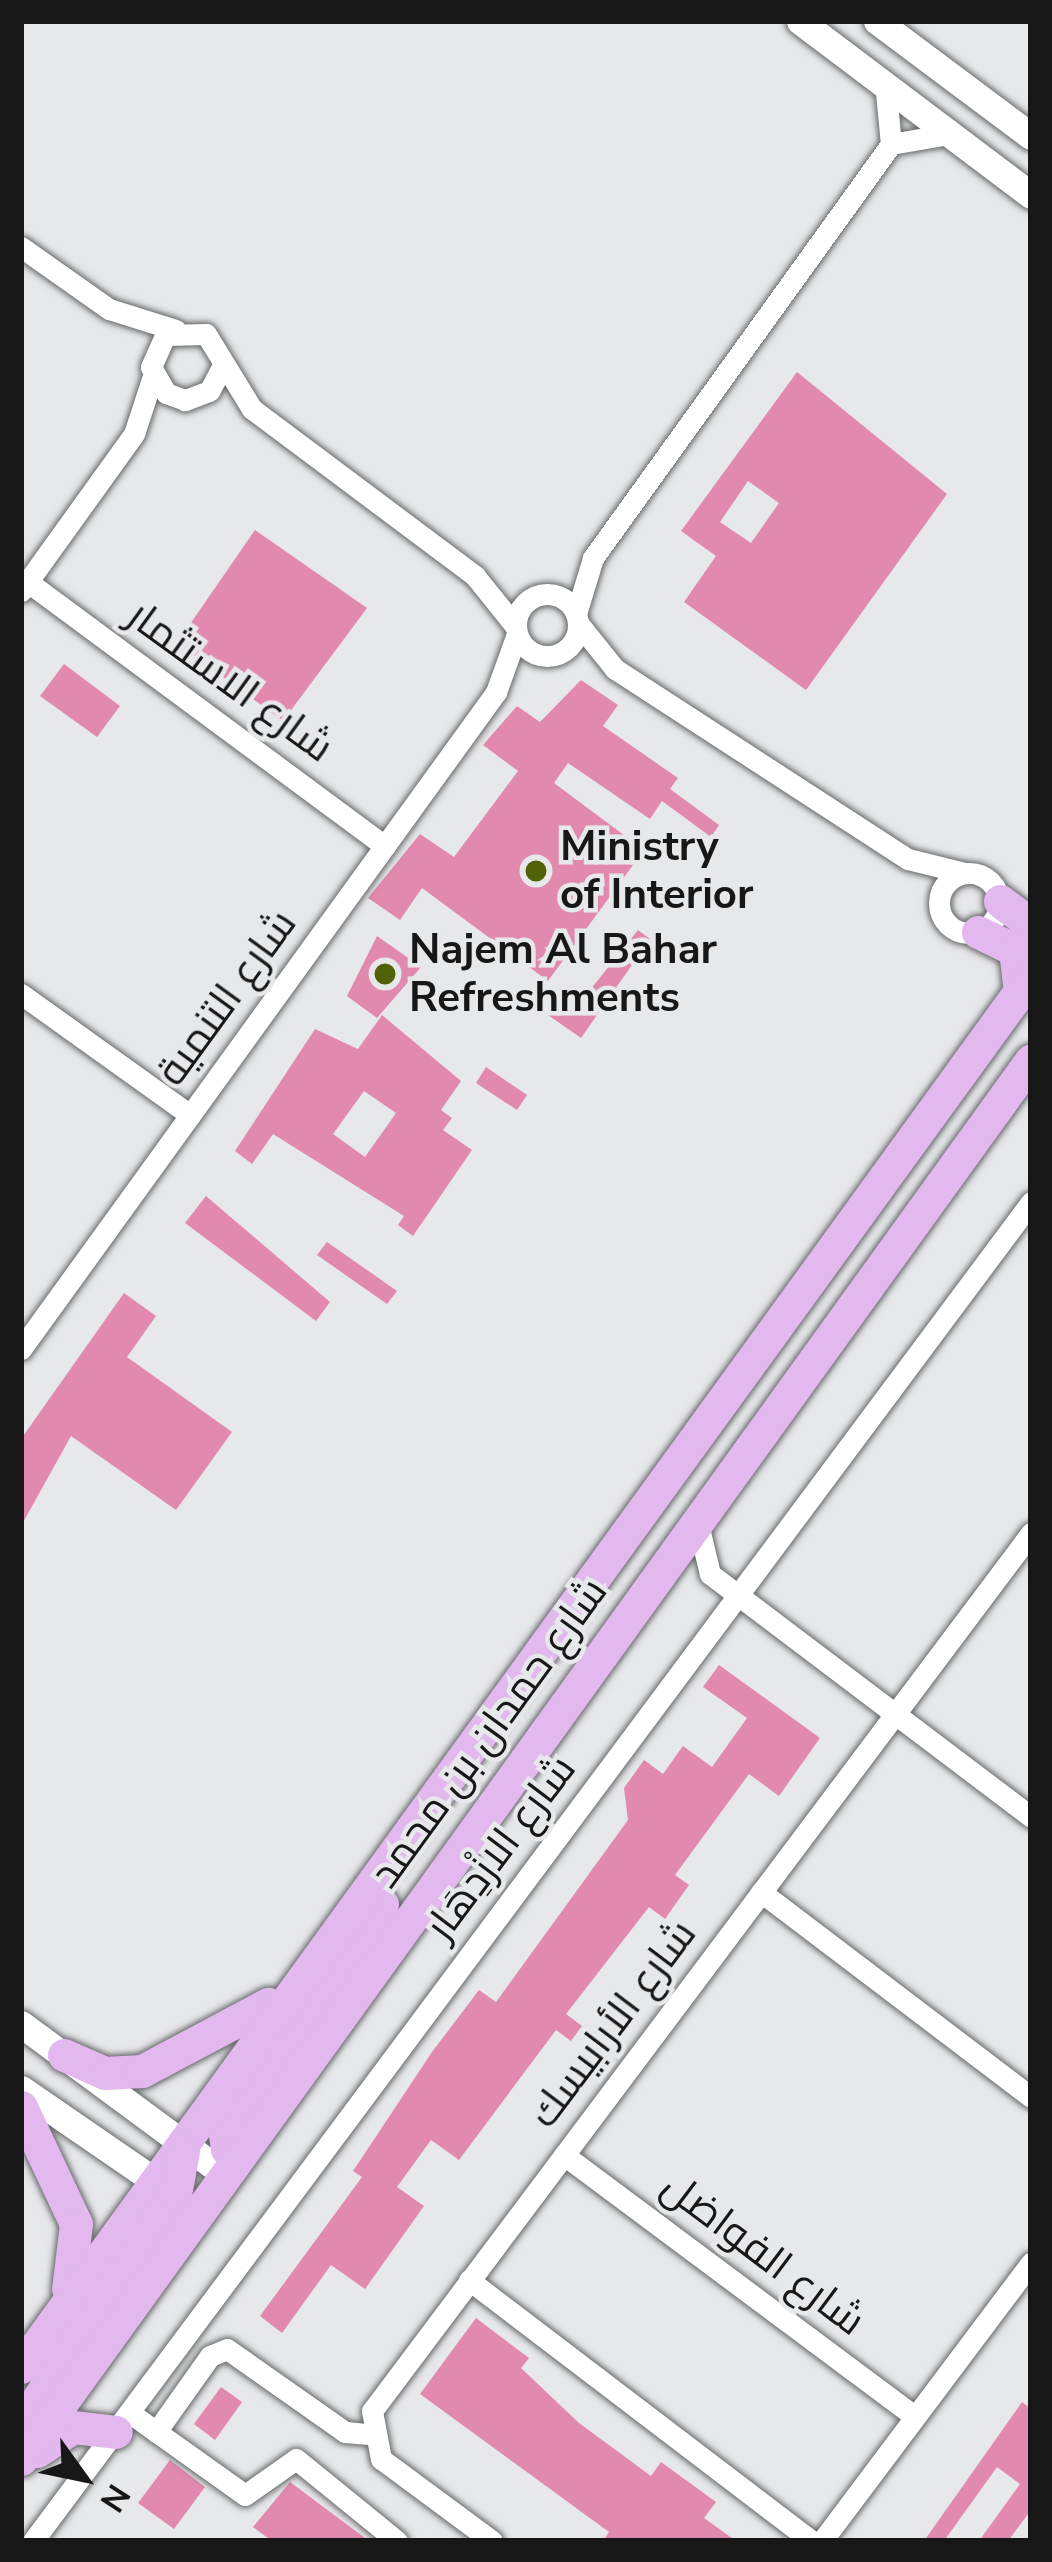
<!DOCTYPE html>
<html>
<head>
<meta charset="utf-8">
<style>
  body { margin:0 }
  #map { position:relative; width:1052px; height:2562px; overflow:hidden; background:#e6e8e9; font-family:"Nunito Sans",Cairo,sans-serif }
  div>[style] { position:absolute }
  .building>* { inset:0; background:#e289ae }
  .roads { filter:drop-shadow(0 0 3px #67696a) drop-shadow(0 0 3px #67696a) }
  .minor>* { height:21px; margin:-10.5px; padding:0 10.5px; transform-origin:10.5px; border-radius:10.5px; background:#fff }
  .minor>.ring { margin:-10.5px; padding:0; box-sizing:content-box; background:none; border:21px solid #fff; border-radius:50% }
  .tertiary>* { height:27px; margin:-13.5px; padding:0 13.5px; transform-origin:13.5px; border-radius:13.5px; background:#fff }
  .primary>* { height:33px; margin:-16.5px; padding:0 16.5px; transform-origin:16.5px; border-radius:16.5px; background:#e2b8ef }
  .dots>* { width:33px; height:33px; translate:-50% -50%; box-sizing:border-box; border:6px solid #e6e8e9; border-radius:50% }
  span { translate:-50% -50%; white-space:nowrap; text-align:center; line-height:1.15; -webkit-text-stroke:9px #e6e8e9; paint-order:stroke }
  .street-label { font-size:42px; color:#171718 }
  .poi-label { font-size:42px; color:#171718; font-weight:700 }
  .left { translate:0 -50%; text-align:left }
  .frame { position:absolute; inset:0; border:24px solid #171718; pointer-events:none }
  .north { position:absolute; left:24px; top:2418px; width:120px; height:120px; -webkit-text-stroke:9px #e6e8e9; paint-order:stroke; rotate:123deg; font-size:33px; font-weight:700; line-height:48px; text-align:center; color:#171718 }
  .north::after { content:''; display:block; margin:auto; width:42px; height:54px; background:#171718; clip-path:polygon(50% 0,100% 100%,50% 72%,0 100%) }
</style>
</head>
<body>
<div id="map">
  <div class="building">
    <div style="clip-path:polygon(evenodd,797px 372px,947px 494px,806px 690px,684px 602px,716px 556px,681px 531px,797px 372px,748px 481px,779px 503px,751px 543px,720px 522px,748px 481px)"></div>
    <div style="clip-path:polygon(255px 530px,367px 608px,283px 721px,177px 643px)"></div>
    <div style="clip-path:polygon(64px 664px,120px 706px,97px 737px,40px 696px)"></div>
    <div style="clip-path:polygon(581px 680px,618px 705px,603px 726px,678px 778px,670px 789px,719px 825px,711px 837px,662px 801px,650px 819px,568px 763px,554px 783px,644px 850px,548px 981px,422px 888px,400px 920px,368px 898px,420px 834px,454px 857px,518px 771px,483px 745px,517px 706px,540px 722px)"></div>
    <div style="clip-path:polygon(638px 930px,650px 939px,581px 1038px,548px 1015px,559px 999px,574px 1010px)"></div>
    <div style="clip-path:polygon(377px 936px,421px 967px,377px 1018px,347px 996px)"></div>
    <div style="clip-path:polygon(evenodd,382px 1015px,461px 1081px,441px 1110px,452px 1118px,443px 1130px,472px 1150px,413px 1236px,398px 1225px,404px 1216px,273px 1134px,252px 1164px,235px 1151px,315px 1029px,358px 1049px,382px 1015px,364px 1091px,396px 1113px,365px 1157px,333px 1134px,364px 1091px)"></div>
    <div style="clip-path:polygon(486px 1067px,527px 1095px,517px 1110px,476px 1083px)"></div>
    <div style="clip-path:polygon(206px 1196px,330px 1302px,316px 1321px,185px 1223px)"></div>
    <div style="clip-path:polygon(327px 1242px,397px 1291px,387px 1304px,317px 1255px)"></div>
    <div style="clip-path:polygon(124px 1293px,156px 1316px,127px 1357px,232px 1432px,176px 1510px,71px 1436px,21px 1526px,21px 1439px)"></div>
    <div style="clip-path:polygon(719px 1665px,820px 1738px,779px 1796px,749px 1774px,675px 1875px,689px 1885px,665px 1919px,649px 1907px,566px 2014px,582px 2026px,571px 2041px,556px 2030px,459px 2160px,431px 2140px,397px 2187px,424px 2206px,365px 2289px,331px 2265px,282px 2333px,260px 2316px,362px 2177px,353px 2171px,432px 2052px,479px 1990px,496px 2002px,628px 1820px,624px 1788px,644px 1760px,663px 1774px,683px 1746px,712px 1767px,747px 1718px,703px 1687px)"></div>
    <div style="clip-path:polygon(476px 2318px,529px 2358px,521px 2368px,579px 2423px,651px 2476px,661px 2462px,716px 2502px,704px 2518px,736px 2541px,603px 2541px,609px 2532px,420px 2394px)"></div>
    <div style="clip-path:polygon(221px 2387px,242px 2402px,215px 2440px,194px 2424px)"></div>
    <div style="clip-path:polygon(1022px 2402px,1031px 2409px,1031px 2510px,1008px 2541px,979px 2541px,1020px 2484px,997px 2467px,944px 2541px,924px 2541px)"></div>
    <div style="clip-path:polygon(170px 2460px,205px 2487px,174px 2529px,138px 2503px)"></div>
    <div style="clip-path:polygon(290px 2482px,369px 2541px,272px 2541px,253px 2527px)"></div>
  </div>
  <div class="roads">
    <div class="minor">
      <div style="left:885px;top:82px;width:62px;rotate:84.5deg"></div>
      <div style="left:21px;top:247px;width:108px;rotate:35.2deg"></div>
      <div style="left:109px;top:309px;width:70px;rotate:17.4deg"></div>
      <div style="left:222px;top:367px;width:27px;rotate:118deg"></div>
      <div style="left:209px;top:391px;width:26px;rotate:159deg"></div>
      <div style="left:185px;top:400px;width:20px;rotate:-160deg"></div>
      <div style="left:166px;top:393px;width:30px;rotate:-120deg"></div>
      <div style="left:151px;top:367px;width:35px;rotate:-66deg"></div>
      <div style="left:165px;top:335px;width:41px;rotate:-1.4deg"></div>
      <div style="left:206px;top:334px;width:88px;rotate:58.5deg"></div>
      <div style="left:252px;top:409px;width:279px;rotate:36.8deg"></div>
      <div style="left:475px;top:576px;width:65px;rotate:51.2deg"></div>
      <div style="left:28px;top:582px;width:444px;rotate:36.5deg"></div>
      <div style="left:21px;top:591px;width:193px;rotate:-54.3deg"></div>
      <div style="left:134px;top:434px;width:61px;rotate:-71.9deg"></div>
      <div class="ring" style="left:516px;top:594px;width:41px;height:41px"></div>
      <div style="left:576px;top:614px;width:59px;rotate:-73.1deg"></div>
      <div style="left:593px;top:558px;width:510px;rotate:-54.25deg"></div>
      <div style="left:891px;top:144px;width:59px;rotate:-9.8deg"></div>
      <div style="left:578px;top:623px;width:59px;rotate:51.2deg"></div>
      <div style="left:615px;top:669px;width:349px;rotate:33deg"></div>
      <div style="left:908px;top:859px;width:58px;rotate:14deg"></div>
      <div class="ring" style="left:939px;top:873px;width:39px;height:39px"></div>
      <div style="left:21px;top:994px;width:208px;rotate:35.6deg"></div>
      <div style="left:21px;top:1349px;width:811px;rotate:-54.13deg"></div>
      <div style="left:496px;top:692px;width:62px;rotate:-70.1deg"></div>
      <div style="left:698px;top:1524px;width:51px;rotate:76.5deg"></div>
      <div style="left:710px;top:1574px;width:403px;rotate:37.1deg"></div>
      <div style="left:761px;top:1892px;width:339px;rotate:37.2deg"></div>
      <div style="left:564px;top:2155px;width:438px;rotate:36.7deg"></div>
      <div style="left:469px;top:2280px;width:430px;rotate:37.3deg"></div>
      <div style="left:130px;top:2413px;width:141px;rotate:35.5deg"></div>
      <div style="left:245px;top:2495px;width:62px;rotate:-35.2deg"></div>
      <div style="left:296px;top:2459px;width:130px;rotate:39.1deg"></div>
      <div style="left:156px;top:2432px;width:93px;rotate:-54.6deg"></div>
      <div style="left:210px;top:2356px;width:18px;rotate:-22deg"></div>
      <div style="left:227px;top:2349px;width:144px;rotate:35.1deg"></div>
      <div style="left:345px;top:2432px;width:24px;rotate:5deg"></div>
      <div style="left:33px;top:2541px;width:1670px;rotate:-53.3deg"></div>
      <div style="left:492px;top:2541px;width:138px;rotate:-143.5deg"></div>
      <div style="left:381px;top:2459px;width:49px;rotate:-100.6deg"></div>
      <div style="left:372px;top:2411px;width:1098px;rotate:-53.11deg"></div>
      <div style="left:822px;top:2541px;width:348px;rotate:-53.1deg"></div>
    </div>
    <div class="tertiary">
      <div style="left:800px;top:21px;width:289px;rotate:37deg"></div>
      <div style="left:877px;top:21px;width:192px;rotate:36.8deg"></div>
      <div style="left:21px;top:2024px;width:255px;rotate:36.4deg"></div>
      <div style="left:21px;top:2089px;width:182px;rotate:34.5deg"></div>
    </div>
    <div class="primary">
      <div style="left:1000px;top:901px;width:39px;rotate:37deg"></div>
      <div style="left:978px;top:932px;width:41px;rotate:25.9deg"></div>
      <div style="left:1015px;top:950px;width:42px;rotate:83.2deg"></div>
      <div style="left:64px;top:2055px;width:45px;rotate:23.7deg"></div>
      <div style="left:105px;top:2073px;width:37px;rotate:-3deg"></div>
      <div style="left:142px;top:2071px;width:143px;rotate:-28deg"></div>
      <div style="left:21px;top:2107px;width:129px;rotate:64.8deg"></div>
      <div style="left:76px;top:2224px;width:65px;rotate:97deg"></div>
      <div style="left:245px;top:2148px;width:18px;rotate:177deg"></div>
      <div style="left:227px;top:2149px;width:21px;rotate:-98deg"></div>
      <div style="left:224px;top:2128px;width:274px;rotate:-54.8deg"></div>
      <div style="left:21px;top:2367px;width:1719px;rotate:-54.02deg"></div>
      <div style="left:21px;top:2424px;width:276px;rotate:-56.1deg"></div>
      <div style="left:175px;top:2195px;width:45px;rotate:-79.7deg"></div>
      <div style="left:37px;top:2451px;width:43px;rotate:-33.7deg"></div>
      <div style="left:73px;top:2427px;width:43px;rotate:6.6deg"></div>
      <div style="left:21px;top:2459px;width:1725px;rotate:-54.17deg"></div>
    </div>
  </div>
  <div class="dots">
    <div style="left:536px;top:871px;background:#506108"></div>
    <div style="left:385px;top:974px;background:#506108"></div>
  </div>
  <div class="street-label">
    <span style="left:230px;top:682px;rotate:36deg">شارع الاستثمار</span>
    <span style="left:227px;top:998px;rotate:-54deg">شارع التنمية</span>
    <span style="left:489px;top:1733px;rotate:-54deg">شارع حمدان بن محمد</span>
    <span style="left:501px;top:1848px;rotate:-53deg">شارع الازْدِهَار</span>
    <span style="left:613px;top:2024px;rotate:-53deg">شارع الأرابيسك</span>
    <span style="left:763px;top:2254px;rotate:37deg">شارع الفواضل</span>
  </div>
  <div class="poi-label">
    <span class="left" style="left:560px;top:871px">Ministry<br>of Interior</span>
    <span class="left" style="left:409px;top:974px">Najem Al Bahar<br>Refreshments</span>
  </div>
  <div class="frame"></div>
  <div class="north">N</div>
</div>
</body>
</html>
